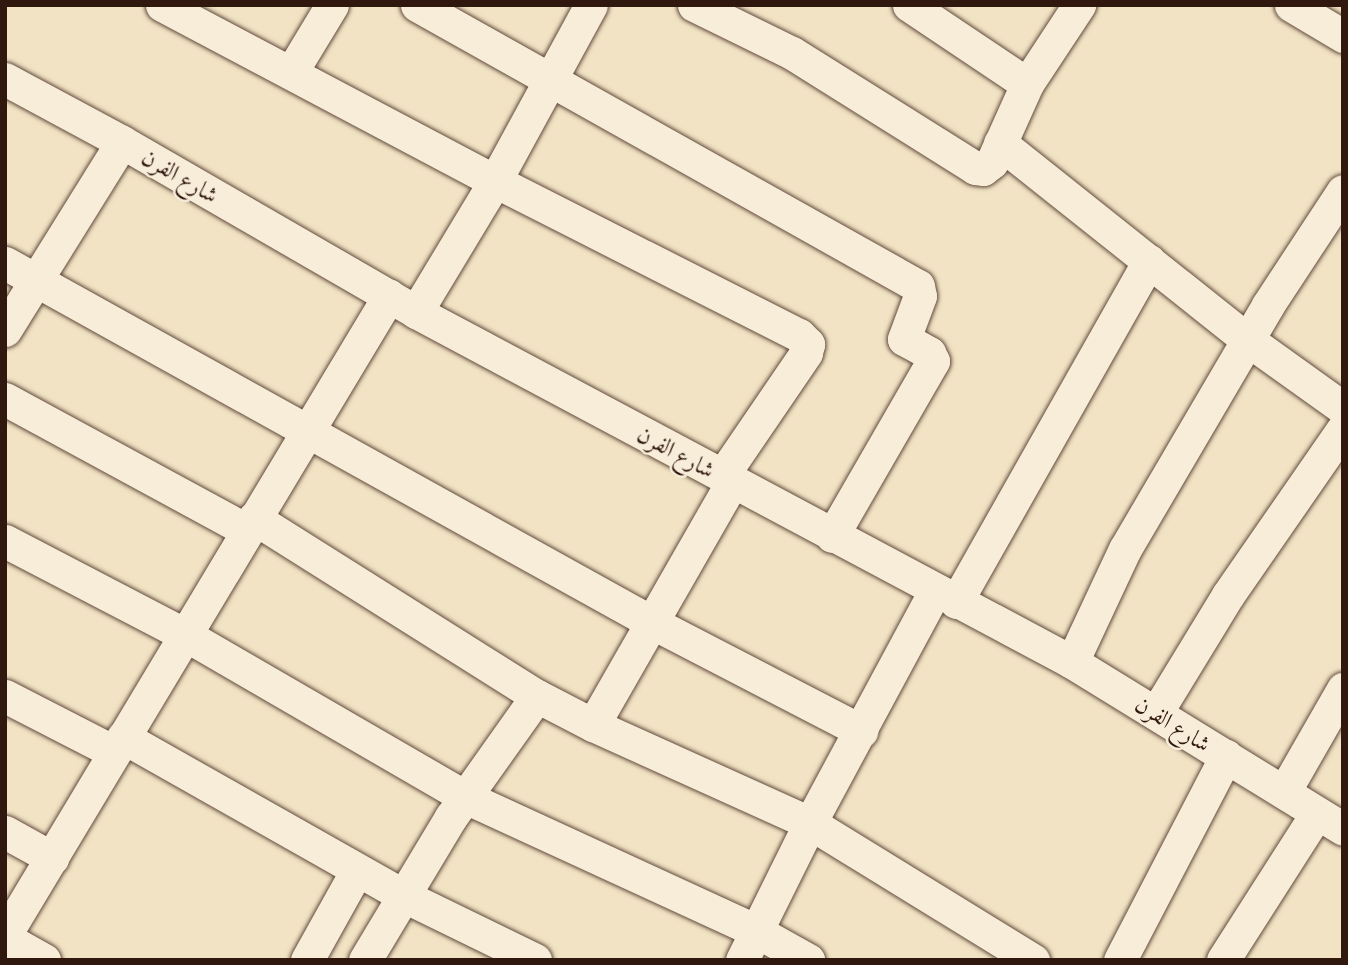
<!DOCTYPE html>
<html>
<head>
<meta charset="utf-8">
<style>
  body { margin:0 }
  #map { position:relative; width:1348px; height:965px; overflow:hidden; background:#f2e3c4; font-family:"Gentium Book Plus",Amiri,serif }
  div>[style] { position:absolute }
  .roads { filter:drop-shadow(0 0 2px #614b3c) drop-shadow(0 0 2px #614b3c) }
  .minor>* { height:33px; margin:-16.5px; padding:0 16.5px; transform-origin:16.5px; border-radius:16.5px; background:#f7edd9 }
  span { translate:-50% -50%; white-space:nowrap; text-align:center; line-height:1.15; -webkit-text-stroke:5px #f7edd9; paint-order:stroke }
  .street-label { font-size:23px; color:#31180f }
  .frame { position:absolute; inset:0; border:7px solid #31180f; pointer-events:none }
</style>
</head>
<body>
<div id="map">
  <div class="roads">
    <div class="minor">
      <div style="left:162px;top:5px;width:377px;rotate:27.9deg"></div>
      <div style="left:495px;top:181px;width:341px;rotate:26.9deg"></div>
      <div style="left:799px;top:335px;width:13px;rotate:45deg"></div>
      <div style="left:808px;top:344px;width:9px;rotate:103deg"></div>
      <div style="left:806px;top:353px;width:149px;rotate:124.3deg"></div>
      <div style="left:417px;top:5px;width:574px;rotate:29.29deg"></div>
      <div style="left:918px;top:286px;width:10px;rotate:79deg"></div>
      <div style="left:920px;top:296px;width:46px;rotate:110.4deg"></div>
      <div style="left:904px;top:339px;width:29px;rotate:29deg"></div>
      <div style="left:929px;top:353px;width:9px;rotate:63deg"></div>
      <div style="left:933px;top:361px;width:202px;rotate:120deg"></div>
      <div style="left:694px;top:5px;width:109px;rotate:26.1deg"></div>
      <div style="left:792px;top:53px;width:216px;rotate:32.1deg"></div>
      <div style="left:975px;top:168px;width:8px;rotate:7deg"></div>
      <div style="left:983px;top:169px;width:11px;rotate:-38deg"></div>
      <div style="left:992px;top:162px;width:85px;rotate:-65.8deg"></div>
      <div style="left:1027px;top:84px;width:95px;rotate:-56.6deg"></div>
      <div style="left:909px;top:5px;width:142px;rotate:33.8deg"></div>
      <div style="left:1291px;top:5px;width:61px;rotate:30.8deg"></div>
      <div style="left:292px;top:71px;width:77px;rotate:-58.8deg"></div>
      <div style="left:5px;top:79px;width:133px;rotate:28.3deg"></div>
      <div style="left:122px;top:142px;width:340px;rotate:30deg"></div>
      <div style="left:416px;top:312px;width:744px;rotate:28.08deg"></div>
      <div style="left:1072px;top:662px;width:318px;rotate:31.6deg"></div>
      <div style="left:1000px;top:143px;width:317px;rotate:38.5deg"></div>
      <div style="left:1248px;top:340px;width:117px;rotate:35.6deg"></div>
      <div style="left:5px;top:263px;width:739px;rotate:29.06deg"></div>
      <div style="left:651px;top:622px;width:237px;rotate:27.4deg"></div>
      <div style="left:416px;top:312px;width:153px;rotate:-58.9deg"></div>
      <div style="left:495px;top:181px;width:200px;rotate:-61.4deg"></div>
      <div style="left:5px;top:330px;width:221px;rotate:-58.1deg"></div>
      <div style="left:5px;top:399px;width:274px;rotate:28.5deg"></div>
      <div style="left:254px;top:518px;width:334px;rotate:32.2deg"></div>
      <div style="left:537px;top:696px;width:63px;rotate:27.4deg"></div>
      <div style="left:593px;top:725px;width:238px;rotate:24.3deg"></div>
      <div style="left:810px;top:823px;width:262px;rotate:31.6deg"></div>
      <div style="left:5px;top:541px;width:202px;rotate:27.5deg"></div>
      <div style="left:184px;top:634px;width:325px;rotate:30.1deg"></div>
      <div style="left:465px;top:797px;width:320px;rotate:24.7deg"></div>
      <div style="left:756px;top:931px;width:60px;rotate:29.1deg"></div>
      <div style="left:956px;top:602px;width:392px;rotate:-60.5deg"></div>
      <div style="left:1072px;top:662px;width:125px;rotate:-64.9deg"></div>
      <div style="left:1125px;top:549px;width:283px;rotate:-59.6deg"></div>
      <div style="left:1268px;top:305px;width:136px;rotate:-56.7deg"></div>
      <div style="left:5px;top:696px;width:123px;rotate:27.2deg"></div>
      <div style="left:1156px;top:713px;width:138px;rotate:-58.6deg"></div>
      <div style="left:1228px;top:595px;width:202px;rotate:-55.3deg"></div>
      <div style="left:593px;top:725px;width:280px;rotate:-60.2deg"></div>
      <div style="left:123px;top:737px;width:321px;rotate:29.5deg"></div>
      <div style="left:402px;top:895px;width:148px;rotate:26deg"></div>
      <div style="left:1284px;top:792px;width:119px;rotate:-60.2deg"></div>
      <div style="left:5px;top:832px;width:54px;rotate:29deg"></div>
      <div style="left:5px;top:935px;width:746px;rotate:-59deg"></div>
      <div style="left:5px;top:938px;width:45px;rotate:29.4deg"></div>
      <div style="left:307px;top:960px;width:103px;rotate:-60.9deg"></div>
      <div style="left:365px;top:960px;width:167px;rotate:-59deg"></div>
      <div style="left:451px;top:817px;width:148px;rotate:-54.6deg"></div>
      <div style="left:742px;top:960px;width:153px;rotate:-63.6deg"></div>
      <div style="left:810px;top:823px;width:264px;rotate:-61.7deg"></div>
      <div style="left:1120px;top:960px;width:230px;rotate:-62.5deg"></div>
      <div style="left:1223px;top:960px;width:174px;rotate:-57.4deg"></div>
    </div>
  </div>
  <div class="street-label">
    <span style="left:180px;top:176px;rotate:30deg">شارع الفرن</span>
    <span style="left:676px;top:452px;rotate:28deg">شارع الفرن</span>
    <span style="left:1173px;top:724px;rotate:32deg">شارع الفرن</span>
  </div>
  <div class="frame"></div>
</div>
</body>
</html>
